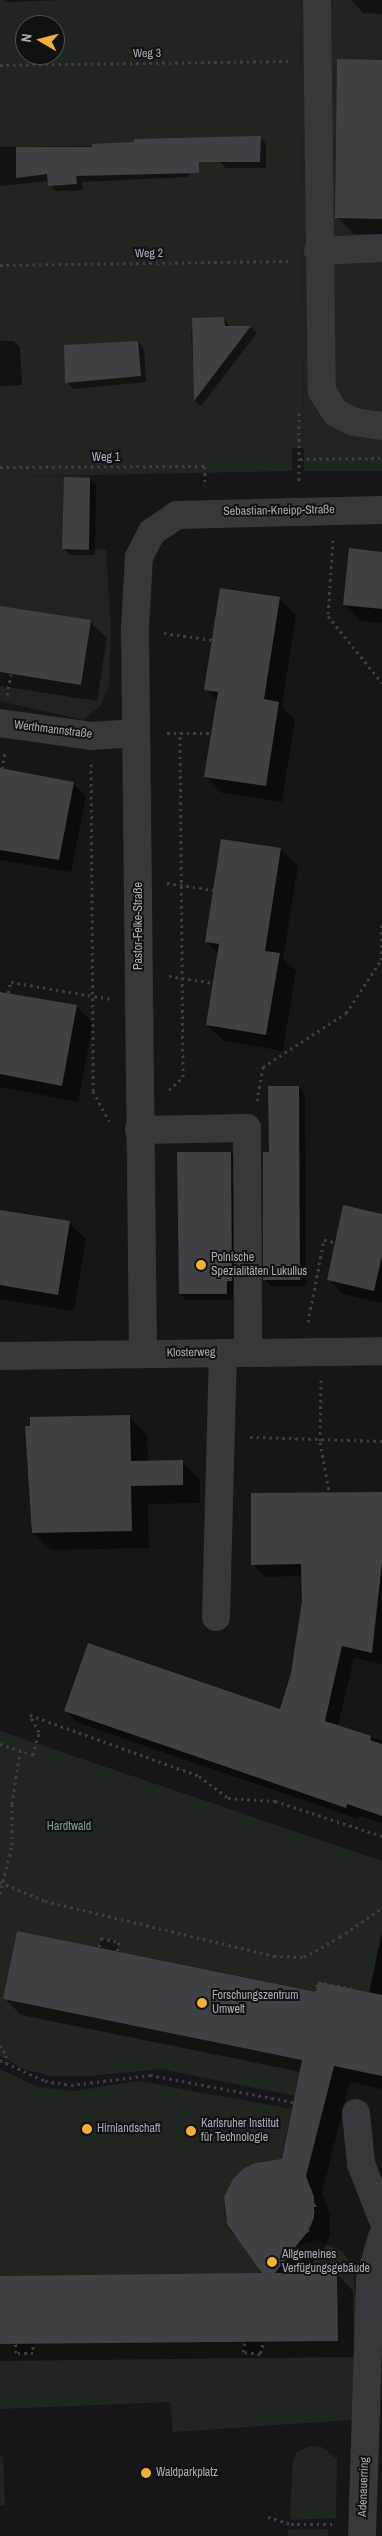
<!DOCTYPE html>
<html>
<head>
<meta charset="utf-8">
<style>
  body { margin:0 }
  #map { position:relative; width:382px; height:2536px; overflow:hidden; background:#161618; font-family:"Archivo Narrow",sans-serif }
  div>[style] { position:absolute }
  .built>* { inset:0; background:#222225 }
  .green>* { inset:0; background:#1e261f }
  .shadow>* { inset:0; background:#0007 }
  .building>* { inset:0; background:#404145 }
  .path>* { height:3px; margin-top:-1.5px; transform-origin:0; background:repeating-linear-gradient(90deg,#3d3f44 0 2.5px,transparent 0 6.5px) }
  .minor>* { height:28px; margin:-14px; padding:0 14px; transform-origin:14px; border-radius:14px; background:#37383d }
  .dots>* { width:14px; height:14px; translate:-50% -50%; box-sizing:border-box; border:2px solid #111113; border-radius:50% }
  span { translate:-50% -50%; white-space:nowrap; text-align:center; line-height:1.15; -webkit-text-stroke:4px #111113; paint-order:stroke }
  .street-label { font-size:12px; color:#a8adb8 }
  .poi-label { font-size:12px; color:#a8adb8 }
  .left { translate:0 -50%; text-align:left }
  .park-label { font-size:12px; color:#7fa381 }
  .north { position:absolute; left:15px; top:15px; width:50px; height:50px; box-sizing:border-box; background:#111113; border:1px solid #4d4f55; border-radius:50%; rotate:278deg; font-size:14px; font-weight:700; line-height:20px; text-align:center; color:#a8adb8 }
  .north::after { content:''; display:block; margin:auto; width:18px; height:22px; background:#f2b134; clip-path:polygon(50% 0,100% 100%,50% 72%,0 100%) }
</style>
</head>
<body>
<div id="map">
  <div class="built">
    <div style="clip-path:polygon(300px 0,382px 0,382px 447px,304px 447px)"></div>
    <div style="clip-path:polygon(90px 476px,89px 549px,106px 550px,111px 630px,109px 685px,101px 705px,83px 720px,0 701px,0 477px)"></div>
  </div>
  <div class="green">
    <div style="clip-path:polygon(evenodd,0 0,300px 0,304px 447px,382px 447px,382px 471px,304px 471px,304px 448px,292px 448px,292px 471px,0 477px,0 0,25px 25px,55px 25px,55px 55px,25px 55px,25px 25px)"></div>
    <div style="clip-path:polygon(0 1731px,382px 1861px,382px 1931px,367px 2002px,117px 1951px,118px 1942px,101px 1938px,99px 1948px,17px 1931px,3px 1999px,302px 2060px,295px 2096px,160px 2069px,90px 2076px,51px 2076px,23px 2069px,0 2056px)"></div>
    <div style="clip-path:polygon(0 2069px,38px 2087px,75px 2091px,138px 2081px,292px 2109px,281px 2162px,261px 2161px,243px 2169px,233px 2179px,224px 2197px,225px 2218px,230px 2230px,239px 2240px,263px 2252px,259px 2274px,0 2276px)"></div>
    <div style="clip-path:polygon(316px 2240px,342px 2251px,354px 2268px,358px 2402px,352px 2420px,173px 2432px,170px 2402px,0 2409px,0 2344px,16px 2344px,16px 2353px,33px 2353px,34px 2344px,245px 2342px,243px 2352px,260px 2354px,263px 2342px,338px 2341px,337px 2273px,281px 2273px,287px 2249px)"></div>
    <div style="clip-path:polygon(309px 2446px,322px 2447px,337px 2459px,336px 2518px,292px 2520px,290px 2516px,293px 2460px,297px 2452px)"></div>
    <div style="clip-path:polygon(3px 2456px,5px 2505px,0 2505px,0 2457px)"></div>
    <div style="clip-path:polygon(328px 2529px,328px 2536px,288px 2536px,288px 2530px)"></div>
  </div>
  <div class="shadow">
    <div style="clip-path:polygon(4px 0,63px 0,7px 2px)"></div>
    <div style="clip-path:polygon(351px 0,382px 0,382px 14px,363px 13px)"></div>
    <div style="clip-path:polygon(382px 61px,382px 235px,354px 234px,337px 217px)"></div>
    <div style="clip-path:polygon(260px 137px,266px 144px,266px 168px,226px 168px,219px 161px)"></div>
    <div style="clip-path:polygon(187px 145px,189px 177px,82px 182px,83px 190px,55px 191px,49px 181px,0 186px,0 147px)"></div>
    <div style="clip-path:polygon(224px 318px,230px 327px,251px 327px,257px 333px,201px 406px,195px 401px,191px 331px)"></div>
    <div style="clip-path:polygon(0 341px,13px 341px,20px 347px,22px 385px,0 386px)"></div>
    <div style="clip-path:polygon(138px 342px,144px 349px,146px 382px,73px 389px,67px 382px)"></div>
    <div style="clip-path:polygon(89px 479px,96px 485px,95px 555px,70px 555px,64px 549px)"></div>
    <div style="clip-path:polygon(382px 553px,382px 623px,361px 621px,344px 605px)"></div>
    <div style="clip-path:polygon(280px 599px,296px 615px,282px 707px,295px 720px,282px 802px,222px 793px,206px 777px,218px 701px,206px 689px)"></div>
    <div style="clip-path:polygon(0 608px,90px 622px,107px 638px,97px 701px,0 686px)"></div>
    <div style="clip-path:polygon(0 770px,73px 783px,86px 796px,71px 872px,0 860px)"></div>
    <div style="clip-path:polygon(222px 840px,281px 850px,298px 866px,283px 959px,296px 971px,283px 1051px,224px 1041px,207px 1025px,219px 954px,206px 941px)"></div>
    <div style="clip-path:polygon(0 993px,76px 1006px,93px 1023px,78px 1102px,0 1087px)"></div>
    <div style="clip-path:polygon(299px 1087px,305px 1094px,306px 1286px,271px 1286px,265px 1280px,271px 1153px)"></div>
    <div style="clip-path:polygon(231px 1153px,237px 1160px,238px 1286px,233px 1286px,233px 1300px,186px 1300px,180px 1294px)"></div>
    <div style="clip-path:polygon(0 1211px,69px 1223px,86px 1239px,74px 1311px,0 1299px)"></div>
    <div style="clip-path:polygon(382px 1215px,382px 1303px,343px 1294px,329px 1280px)"></div>
    <div style="clip-path:polygon(129px 1417px,147px 1435px,148px 1462px,182px 1462px,200px 1480px,200px 1503px,148px 1504px,149px 1548px,51px 1550px,33px 1533px)"></div>
    <div style="clip-path:polygon(382px 1493px,382px 1664px,354px 1658px,338px 1726px,382px 1741px,382px 1823px,360px 1816px,358px 1819px,78px 1723px,66px 1711px,281px 1711px,292px 1673px,304px 1601px,303px 1576px,265px 1577px,253px 1564px)"></div>
    <div style="clip-path:polygon(382px 1932px,382px 2089px,350px 2082px,322px 2193px,330px 2214px,330px 2235px,325px 2247px,303px 2274px,337px 2274px,353px 2291px,354px 2357px,0 2361px,0 2277px,264px 2274px,301px 2072px,21px 2015px,4px 1998px,369px 1994px)"></div>
  </div>
  <div class="building">
    <div style="clip-path:polygon(337px 59px,382px 60px,382px 219px,335px 218px)"></div>
    <div style="clip-path:polygon(261px 136px,260px 162px,199px 162px,199px 173px,76px 176px,77px 184px,48px 186px,47px 174px,16px 178px,16px 147px,92px 147px,92px 144px,134px 142px,134px 139px)"></div>
    <div style="clip-path:polygon(224px 317px,225px 326px,251px 326px,194px 401px,192px 318px)"></div>
    <div style="clip-path:polygon(138px 341px,141px 376px,65px 383px,64px 345px)"></div>
    <div style="clip-path:polygon(64px 477px,90px 478px,89px 550px,62px 549px)"></div>
    <div style="clip-path:polygon(349px 548px,382px 552px,382px 609px,343px 605px)"></div>
    <div style="clip-path:polygon(220px 588px,280px 597px,264px 699px,279px 702px,266px 786px,204px 777px,218px 692px,204px 690px)"></div>
    <div style="clip-path:polygon(0 606px,91px 620px,81px 685px,0 672px)"></div>
    <div style="clip-path:polygon(0 768px,74px 782px,59px 860px,0 850px)"></div>
    <div style="clip-path:polygon(221px 839px,281px 848px,265px 951px,280px 953px,266px 1035px,206px 1025px,219px 944px,205px 942px)"></div>
    <div style="clip-path:polygon(0 992px,77px 1005px,62px 1086px,0 1074px)"></div>
    <div style="clip-path:polygon(268px 1086px,299px 1086px,300px 1280px,263px 1280px,263px 1152px,269px 1152px)"></div>
    <div style="clip-path:polygon(177px 1152px,231px 1152px,232px 1281px,227px 1281px,227px 1294px,179px 1294px)"></div>
    <div style="clip-path:polygon(343px 1205px,382px 1214px,382px 1256px,374px 1291px,327px 1280px)"></div>
    <div style="clip-path:polygon(0 1210px,70px 1221px,58px 1295px,0 1285px)"></div>
    <div style="clip-path:polygon(130px 1415px,131px 1461px,183px 1460px,183px 1485px,131px 1486px,132px 1531px,32px 1533px,25px 1426px,30px 1426px,30px 1417px)"></div>
    <div style="clip-path:polygon(382px 1492px,382px 1562px,372px 1653px,342px 1646px,325px 1721px,371px 1736px,370px 1740px,382px 1744px,382px 1816px,347px 1804px,346px 1808px,64px 1711px,88px 1643px,280px 1709px,291px 1673px,302px 1601px,301px 1564px,251px 1565px,251px 1493px)"></div>
    <div style="clip-path:polygon(17px 1931px,316px 1992px,318px 1982px,382px 1995px,382px 2076px,334px 2066px,306px 2176px,314px 2197px,314px 2218px,308px 2231px,275px 2273px,337px 2273px,338px 2341px,0 2344px,0 2276px,262px 2273px,227px 2224px,224px 2197px,233px 2179px,243px 2169px,255px 2163px,282px 2159px,302px 2060px,3px 1999px)"></div>
  </div>
  <div class="path">
    <div style="left:0;top:65px;width:289px;rotate:-0.8deg"></div>
    <div style="left:0;top:265px;width:292px;rotate:-0.8deg"></div>
    <div style="left:299px;top:413px;width:69px;rotate:90deg"></div>
    <div style="left:300px;top:459px;width:81px;rotate:-0.7deg"></div>
    <div style="left:0;top:467px;width:205px;rotate:-0.3deg"></div>
    <div style="left:205px;top:466px;width:20px;rotate:90deg"></div>
    <div style="left:333px;top:540px;width:76px;rotate:93.8deg"></div>
    <div style="left:328px;top:616px;width:86px;rotate:51.1deg"></div>
    <div style="left:164px;top:633px;width:49px;rotate:8.3deg"></div>
    <div style="left:7px;top:695px;width:21px;rotate:-79deg"></div>
    <div style="left:167px;top:733px;width:44px"></div>
    <div style="left:91px;top:764px;width:327px;rotate:89.6deg"></div>
    <div style="left:93px;top:1091px;width:34px;rotate:62deg"></div>
    <div style="left:2px;top:769px;width:17px;rotate:-80deg"></div>
    <div style="left:167px;top:883px;width:47px;rotate:8.7deg"></div>
    <div style="left:381px;top:934px;width:9px;rotate:-84deg"></div>
    <div style="left:169px;top:976px;width:45px;rotate:9deg"></div>
    <div style="left:8px;top:993px;width:11px;rotate:-75deg"></div>
    <div style="left:11px;top:982px;width:100px;rotate:9.7deg"></div>
    <div style="left:169px;top:1090px;width:19px;rotate:-43deg"></div>
    <div style="left:183px;top:1077px;width:345px;rotate:-90.5deg"></div>
    <div style="left:257px;top:1101px;width:35px;rotate:-80deg"></div>
    <div style="left:263px;top:1067px;width:99px;rotate:-33deg"></div>
    <div style="left:346px;top:1013px;width:64px;rotate:-56.6deg"></div>
    <div style="left:381px;top:960px;width:26px;rotate:-88deg"></div>
    <div style="left:308px;top:1322px;width:84px;rotate:-79deg"></div>
    <div style="left:324px;top:1240px;width:11px;rotate:10deg"></div>
    <div style="left:321px;top:1380px;width:62px;rotate:90.9deg"></div>
    <div style="left:320px;top:1442px;width:50px;rotate:79.6deg"></div>
    <div style="left:250px;top:1437px;width:132px;rotate:1.7deg"></div>
    <div style="left:30px;top:1715px;width:180px;rotate:19.8deg"></div>
    <div style="left:199px;top:1776px;width:36px;rotate:37deg"></div>
    <div style="left:228px;top:1798px;width:47px;rotate:3.7deg"></div>
    <div style="left:275px;top:1801px;width:113px;rotate:18.1deg"></div>
    <div style="left:0;top:1744px;width:35px;rotate:18deg"></div>
    <div style="left:33px;top:1755px;width:24px;rotate:-75deg"></div>
    <div style="left:39px;top:1732px;width:18px;rotate:-119deg"></div>
    <div style="left:0;top:1882px;width:49px;rotate:22.9deg"></div>
    <div style="left:45px;top:1901px;width:236px;rotate:13.5deg"></div>
    <div style="left:274px;top:1956px;width:30px;rotate:2deg"></div>
    <div style="left:304px;top:1957px;width:41px;rotate:-29.1deg"></div>
    <div style="left:340px;top:1937px;width:51px;rotate:-34.6deg"></div>
    <div style="left:0;top:1894px;width:50px;rotate:-76.2deg"></div>
    <div style="left:12px;top:1845px;width:41px;rotate:-90deg"></div>
    <div style="left:12px;top:1804px;width:54px;rotate:-81.4deg"></div>
    <div style="left:101px;top:1938px;width:18px;rotate:13deg"></div>
    <div style="left:119px;top:1942px;width:34px;rotate:102deg"></div>
    <div style="left:112px;top:1975px;width:18px;rotate:-171deg"></div>
    <div style="left:94px;top:1972px;width:35px;rotate:-78deg"></div>
    <div style="left:318px;top:1982px;width:37px;rotate:11deg"></div>
    <div style="left:354px;top:1989px;width:26px;rotate:106deg"></div>
    <div style="left:347px;top:2014px;width:35px;rotate:-167deg"></div>
    <div style="left:313px;top:2006px;width:25px;rotate:-78deg"></div>
    <div style="left:0;top:2045px;width:12px;rotate:59deg"></div>
    <div style="left:6px;top:2055px;width:8px;rotate:90deg"></div>
    <div style="left:0;top:2060px;width:50px;rotate:25deg"></div>
    <div style="left:45px;top:2081px;width:26px;rotate:9deg"></div>
    <div style="left:71px;top:2085px;width:80px;rotate:-7.2deg"></div>
    <div style="left:150px;top:2075px;width:146px;rotate:10.7deg"></div>
    <div style="left:300px;top:2200px;width:16px;rotate:15deg"></div>
    <div style="left:315px;top:2204px;width:28px;rotate:105deg"></div>
    <div style="left:308px;top:2231px;width:16px;rotate:-165deg"></div>
    <div style="left:293px;top:2227px;width:28px;rotate:-75deg"></div>
    <div style="left:33px;top:2321px;width:32px;rotate:90deg"></div>
    <div style="left:33px;top:2353px;width:17px;rotate:180deg"></div>
    <div style="left:16px;top:2353px;width:31px;rotate:-92deg"></div>
    <div style="left:15px;top:2322px;width:18px;rotate:-3deg"></div>
    <div style="left:248px;top:2328px;width:18px;rotate:13deg"></div>
    <div style="left:266px;top:2332px;width:23px;rotate:105deg"></div>
    <div style="left:260px;top:2354px;width:17px;rotate:-173deg"></div>
    <div style="left:243px;top:2352px;width:25px;rotate:-78deg"></div>
    <div style="left:268px;top:2517px;width:24px;rotate:17deg"></div>
    <div style="left:291px;top:2524px;width:43px"></div>
  </div>
  <div class="minor">
    <div style="left:317px;top:0;width:391px;rotate:89.3deg"></div>
    <div style="left:322px;top:391px;width:26px;rotate:58deg"></div>
    <div style="left:336px;top:413px;width:20px;rotate:27deg"></div>
    <div style="left:354px;top:422px;width:28px;rotate:8deg"></div>
    <div style="left:318px;top:251px;width:64px;rotate:-2.7deg"></div>
    <div style="left:0;top:723px;width:92px;rotate:8.1deg"></div>
    <div style="left:91px;top:736px;width:45px;rotate:-3.8deg"></div>
    <div style="left:139px;top:1130px;width:108px;rotate:-1.1deg"></div>
    <div style="left:247px;top:1128px;width:224px;rotate:89.7deg"></div>
    <div style="left:143px;top:1354px;width:726px;rotate:-90.63deg"></div>
    <div style="left:135px;top:628px;width:71px;rotate:-86.8deg"></div>
    <div style="left:139px;top:557px;width:28px;rotate:-63deg"></div>
    <div style="left:152px;top:532px;width:30px;rotate:-34deg"></div>
    <div style="left:177px;top:515px;width:205px;rotate:-1.4deg"></div>
    <div style="left:0;top:1356px;width:382px;rotate:-0.7deg"></div>
    <div style="left:216px;top:1617px;width:264px;rotate:-88.5deg"></div>
    <div style="left:356px;top:2113px;width:51px;rotate:84.4deg"></div>
    <div style="left:361px;top:2164px;width:58px;rotate:68.7deg"></div>
    <div style="left:362px;top:2536px;width:257px;rotate:-88.2deg"></div>
    <div style="left:370px;top:2279px;width:44px;rotate:-74.1deg"></div>
  </div>
  <div class="dots">
    <div style="left:201px;top:1265px;background:#f2b134"></div>
    <div style="left:202px;top:2003px;background:#f2b134"></div>
    <div style="left:87px;top:2129px;background:#f2b134"></div>
    <div style="left:191px;top:2131px;background:#f2b134"></div>
    <div style="left:272px;top:2262px;background:#f2b134"></div>
    <div style="left:146px;top:2473px;background:#f2b134"></div>
  </div>
  <div class="street-label">
    <span style="left:147px;top:54px;rotate:-1deg">Weg 3</span>
    <span style="left:149px;top:254px;rotate:-1deg">Weg 2</span>
    <span style="left:106px;top:458px">Weg 1</span>
    <span style="left:279px;top:511px;rotate:-1deg">Sebastian-Kneipp-Straße</span>
    <span style="left:53px;top:730px;rotate:7deg">Werthmannstraße</span>
    <span style="left:139px;top:926px;rotate:-90deg">Pastor-Felke-Straße</span>
    <span style="left:191px;top:1353px;rotate:-1deg">Klosterweg</span>
    <span style="left:364px;top:2487px;rotate:-88deg">Adenauerring</span>
  </div>
  <div class="poi-label">
    <span class="left" style="left:211px;top:1265px">Polnische<br>Spezialitäten Lukullus</span>
    <span class="left" style="left:212px;top:2003px">Forschungszentrum<br>Umwelt</span>
    <span class="left" style="left:201px;top:2131px">Karlsruher Institut<br>für Technologie</span>
    <span class="left" style="left:97px;top:2129px">Hirnlandschaft</span>
    <span class="left" style="left:282px;top:2262px">Allgemeines<br>Verfügungsgebäude</span>
    <span class="left" style="left:156px;top:2473px">Waldparkplatz</span>
  </div>
  <div class="park-label">
    <span style="left:69px;top:1827px">Hardtwald</span>
  </div>
  <div class="north">N</div>
</div>
</body>
</html>
